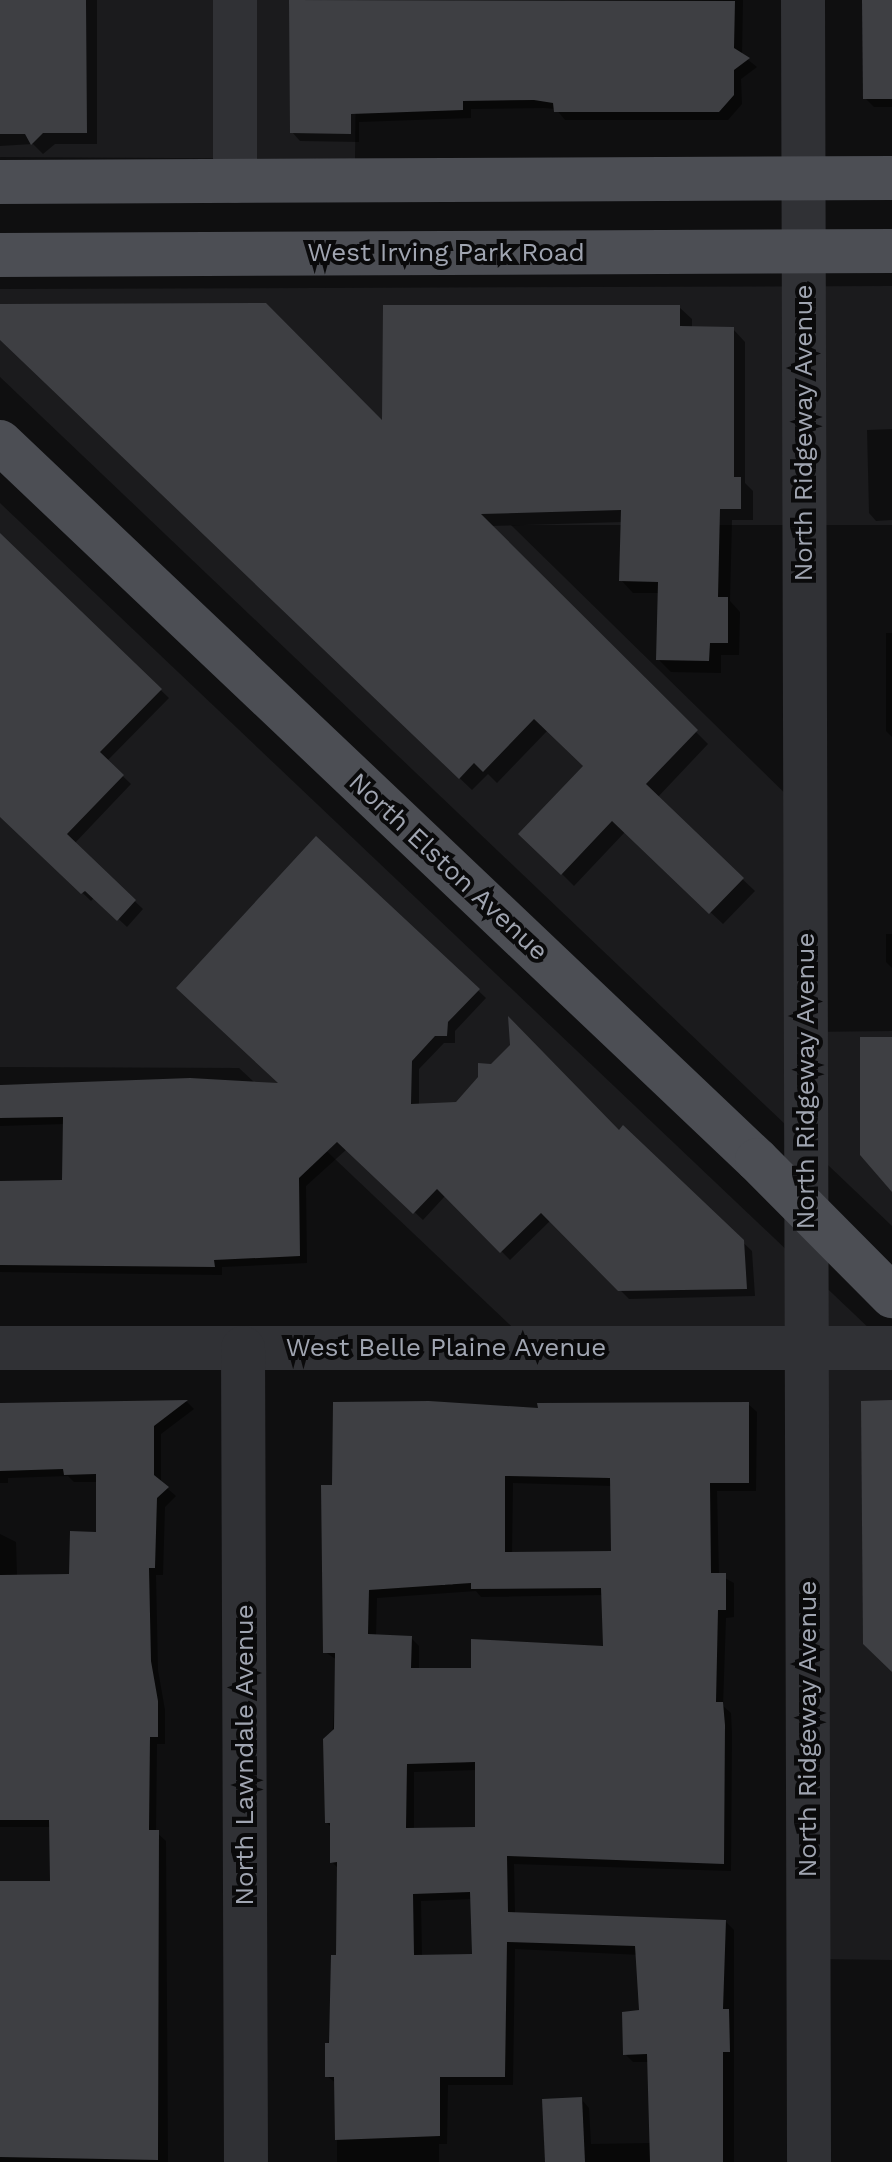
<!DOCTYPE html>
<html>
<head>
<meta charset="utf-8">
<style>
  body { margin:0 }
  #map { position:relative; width:892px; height:2162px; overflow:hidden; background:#0f0f10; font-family:"Work Sans",sans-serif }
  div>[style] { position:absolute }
  .built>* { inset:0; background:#1b1b1d }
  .shadow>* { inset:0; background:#0007 }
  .building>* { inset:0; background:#3e3f43 }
  .minor>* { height:44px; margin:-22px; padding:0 22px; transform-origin:22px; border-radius:22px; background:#303135 }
  .major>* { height:44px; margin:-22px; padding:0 22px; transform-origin:22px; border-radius:22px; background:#4c4e54 }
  span { translate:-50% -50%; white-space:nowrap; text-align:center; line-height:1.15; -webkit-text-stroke:8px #0a0a0b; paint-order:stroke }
  .street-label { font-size:26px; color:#a0a5b1 }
</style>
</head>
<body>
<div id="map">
  <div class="built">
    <div style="clip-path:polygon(0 0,357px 0,355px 159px,0 157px)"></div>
    <div style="clip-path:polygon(892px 286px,892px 525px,511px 525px,801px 809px,804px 1032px,892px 1031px,892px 1226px,0 377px,0 289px)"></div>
    <div style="clip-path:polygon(0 503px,892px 1350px,892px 1960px,817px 1959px,816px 1345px,529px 1343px,239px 1068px,0 1067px)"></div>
  </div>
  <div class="shadow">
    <div style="clip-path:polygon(0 0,97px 0,97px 144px,55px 144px,43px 154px,33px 144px,0 146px)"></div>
    <div style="clip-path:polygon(291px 0,743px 0,742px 55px,757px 67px,741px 79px,742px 104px,728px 120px,565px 120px,556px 109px,544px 108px,471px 109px,471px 118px,359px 122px,359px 142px,300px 141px,292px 132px)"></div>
    <div style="clip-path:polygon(865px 0,892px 0,892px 107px,874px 107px,865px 98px)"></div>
    <div style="clip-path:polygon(0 306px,384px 425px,679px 307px,692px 319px,692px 329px,733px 329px,745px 342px,745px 483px,753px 491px,753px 520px,732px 520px,730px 601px,740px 612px,739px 655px,721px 655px,721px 673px,671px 672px,658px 659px,659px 593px,633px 593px,621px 580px,623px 522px,490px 526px,708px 744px,657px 798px,755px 891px,723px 924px,625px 832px,574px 886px,521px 833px,585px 766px,548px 730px,497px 783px,488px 774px,472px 790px,0 338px)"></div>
    <div style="clip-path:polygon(892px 429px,892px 520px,876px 521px,869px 513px,867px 430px)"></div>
    <div style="clip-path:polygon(0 536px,169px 698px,107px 761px,131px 784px,74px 844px,143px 909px,127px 927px,95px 897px,91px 901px,0 814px)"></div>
    <div style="clip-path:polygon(886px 633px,892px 633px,892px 737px,886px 731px)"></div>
    <div style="clip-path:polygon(316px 838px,486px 998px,455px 1031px,455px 1043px,444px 1043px,419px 1069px,419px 1106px,619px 1133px,623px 1128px,752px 1251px,755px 1296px,629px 1299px,551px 1220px,510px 1260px,446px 1195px,423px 1220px,347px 1149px,306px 1186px,307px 1263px,222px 1267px,222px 1275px,0 1272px,0 1181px,64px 1182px,65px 1124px,0 1126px,0 1085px,190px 1080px,282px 1085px)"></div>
    <div style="clip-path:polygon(886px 934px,892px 934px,892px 968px,886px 962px)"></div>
    <div style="clip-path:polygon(892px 1039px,892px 1190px,862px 1155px)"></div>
    <div style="clip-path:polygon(187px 1402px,194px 1409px,161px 1434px,161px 1483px,176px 1496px,165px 1507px,163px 1575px,156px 1575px,158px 1670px,165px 1710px,165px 1744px,157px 1744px,156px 1832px,166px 1841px,168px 2162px,0 2162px,0 1883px,52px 1883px,51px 1827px,0 1827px,0 1534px,16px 1542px,17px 1576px,71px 1576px,98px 1534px,98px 1482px,74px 1482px,68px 1476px,8px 1478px,8px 1483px,0 1483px,0 1405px)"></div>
    <div style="clip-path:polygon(evenodd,748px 1404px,757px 1412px,756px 1491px,717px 1491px,719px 1575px,734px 1583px,734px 1617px,726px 1618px,723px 1706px,731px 1713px,732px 1734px,731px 1871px,514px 1864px,515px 1914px,726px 1922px,734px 1930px,734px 2162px,545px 2162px,544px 2101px,581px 2099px,589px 2108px,591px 2144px,651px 2143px,649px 2062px,633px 2062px,625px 2054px,641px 2012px,641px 1955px,515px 1949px,513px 2085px,448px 2085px,447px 2144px,439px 2144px,439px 2162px,337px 2162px,337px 2084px,327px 2076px,333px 1957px,338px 1957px,339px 1869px,332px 1862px,332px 1828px,327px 1823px,337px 1660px,325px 1652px,334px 1487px,540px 1410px,748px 1404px,513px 1483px,612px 1486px,613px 1553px,512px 1554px,513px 1483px,748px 1404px,476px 1591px,481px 1597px,604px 1595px,605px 1648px,473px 1670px,419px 1670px,419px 1646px,411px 1638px,376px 1636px,377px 1598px,476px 1591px,748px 1404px,477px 1770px,477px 1829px,414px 1830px,414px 1772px,477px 1770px,748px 1404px,472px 1899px,474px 1956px,422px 1957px,421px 1901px,472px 1899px)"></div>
  </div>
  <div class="building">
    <div style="clip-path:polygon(0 0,86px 0,87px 133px,43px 133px,31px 145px,25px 134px,0 134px)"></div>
    <div style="clip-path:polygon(289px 0,735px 1px,734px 48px,750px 58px,734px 70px,734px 95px,719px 112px,554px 112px,553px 103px,534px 100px,463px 101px,463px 110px,351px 114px,351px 134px,290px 133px)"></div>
    <div style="clip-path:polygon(862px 0,892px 0,892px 99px,863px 99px)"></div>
    <div style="clip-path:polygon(266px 303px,382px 420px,383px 305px,680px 305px,680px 326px,734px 327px,734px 477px,741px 477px,741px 509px,720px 509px,718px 597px,728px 597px,728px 643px,710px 643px,709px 661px,656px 660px,658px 582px,619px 581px,621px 510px,481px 514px,698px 730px,646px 784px,744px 878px,709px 914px,612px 821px,561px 875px,518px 834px,583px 766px,534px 719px,483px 772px,474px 763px,459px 779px,0 340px,0 304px)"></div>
    <div style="clip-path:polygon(0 533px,162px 689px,100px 752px,124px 775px,67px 834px,136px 900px,117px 921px,85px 891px,81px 894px,0 817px)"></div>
    <div style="clip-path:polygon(316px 836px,480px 989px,448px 1022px,447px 1036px,435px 1036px,412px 1061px,411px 1104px,456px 1102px,478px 1077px,478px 1063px,491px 1064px,510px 1045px,508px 1016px,619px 1130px,623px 1125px,744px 1240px,747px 1289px,618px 1291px,541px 1213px,500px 1253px,437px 1189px,413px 1214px,337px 1142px,299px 1178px,300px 1256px,214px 1260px,215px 1267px,0 1265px,0 1181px,62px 1180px,63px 1117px,0 1118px,0 1085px,190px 1078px,278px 1083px,176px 988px)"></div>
    <div style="clip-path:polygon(860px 1037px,892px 1037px,892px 1192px,860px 1155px)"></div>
    <div style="clip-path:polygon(188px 1400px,154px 1426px,154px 1475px,169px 1487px,157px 1498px,155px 1568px,149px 1568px,151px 1661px,158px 1701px,158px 1737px,150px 1737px,149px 1830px,159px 1830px,158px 2160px,0 2157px,0 1881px,50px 1881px,49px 1820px,0 1820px,0 1575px,69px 1574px,70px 1531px,96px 1532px,96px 1474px,64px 1475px,63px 1469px,0 1471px,0 1403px)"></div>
    <div style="clip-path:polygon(892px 1400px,892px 1672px,863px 1644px,861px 1401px)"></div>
    <div style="clip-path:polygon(evenodd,429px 1401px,538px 1408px,537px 1403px,749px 1402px,749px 1483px,710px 1483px,711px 1573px,726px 1573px,726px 1610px,718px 1610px,716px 1702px,723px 1702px,725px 1725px,724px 1864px,507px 1856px,508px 1912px,726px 1920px,723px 2009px,729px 2009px,730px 2052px,723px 2052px,723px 2162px,650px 2162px,647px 2054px,623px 2055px,622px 2012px,639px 2010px,635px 1946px,507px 1942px,505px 2077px,440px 2077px,440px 2136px,335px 2140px,334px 2077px,325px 2077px,325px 2043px,329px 2043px,331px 1955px,336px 1955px,337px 1862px,330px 1863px,330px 1823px,325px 1823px,323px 1739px,334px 1729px,335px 1653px,323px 1653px,321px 1485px,332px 1485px,333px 1402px,429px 1401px,505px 1476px,610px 1478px,611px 1551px,505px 1552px,505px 1476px,429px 1401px,471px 1583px,471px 1589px,601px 1588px,603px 1646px,471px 1639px,471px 1668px,411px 1668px,412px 1636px,368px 1634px,369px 1590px,471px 1583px,429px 1401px,475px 1762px,475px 1827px,406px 1828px,407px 1764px,475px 1762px,429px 1401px,470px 1892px,472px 1954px,414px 1955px,413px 1894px,470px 1892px)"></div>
    <div style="clip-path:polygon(582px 2097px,585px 2162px,545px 2162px,542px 2099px)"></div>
  </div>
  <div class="minor">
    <div style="left:235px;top:0;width:181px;rotate:90deg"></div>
    <div style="left:803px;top:0;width:2162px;rotate:89.84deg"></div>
    <div style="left:0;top:1348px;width:892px"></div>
    <div style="left:243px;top:1348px;width:814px;rotate:89.79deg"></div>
  </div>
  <div class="major">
    <div style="left:0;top:182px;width:892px;rotate:-0.26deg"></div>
    <div style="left:0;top:255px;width:892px;rotate:-0.26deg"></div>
    <div style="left:0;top:442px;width:1043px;rotate:43.49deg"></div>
    <div style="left:757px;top:1160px;width:192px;rotate:45.2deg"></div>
  </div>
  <div class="street-label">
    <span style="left:446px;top:253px">West Irving Park Road</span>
    <span style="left:804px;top:433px;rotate:-90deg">North Ridgeway Avenue</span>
    <span style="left:448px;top:867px;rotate:43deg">North Elston Avenue</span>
    <span style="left:806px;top:1081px;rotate:-90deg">North Ridgeway Avenue</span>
    <span style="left:446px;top:1348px">West Belle Plaine Avenue</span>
    <span style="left:808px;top:1729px;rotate:-90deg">North Ridgeway Avenue</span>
    <span style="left:245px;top:1755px;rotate:-90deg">North Lawndale Avenue</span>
  </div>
</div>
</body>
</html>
